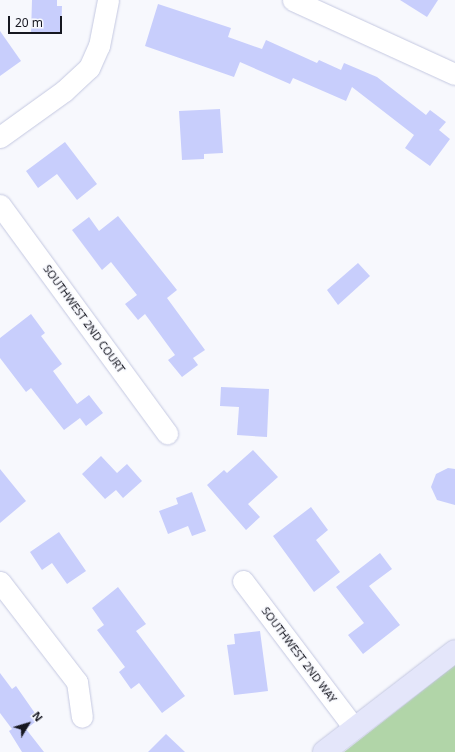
<!DOCTYPE html>
<html>
<head>
<meta charset="utf-8">
<style>
  body { margin:0 }
  #map { position:relative; width:455px; height:752px; overflow:hidden; background:#f7f8fd; font-family:"Noto Sans",sans-serif }
  div>[style] { position:absolute }
  .green>* { inset:0; background:#b1d5a8 }
  .building>* { inset:0; background:#c8cefc }
  .roads { filter:drop-shadow(0 0 1px #c4c8e1) drop-shadow(0 0 1px #c4c8e1) }
  .street>* { height:21px; margin:-10.5px; padding:0 10.5px; transform-origin:10.5px; border-radius:10.5px; background:#fff }
  .secondary>* { height:22px; margin:-11px; padding:0 11px; transform-origin:11px; border-radius:11px; background:#e4e6fa }
  span { translate:-50% -50%; white-space:nowrap; text-align:center; line-height:1.15; -webkit-text-stroke:3px #f7f8fd; paint-order:stroke }
  .street-label { font-size:11px; color:#161720 }
  .north { position:absolute; left:8px; top:704px; width:40px; height:40px; -webkit-text-stroke:3px #f7f8fd; paint-order:stroke; rotate:52deg; font-size:11px; font-weight:700; line-height:16px; text-align:center; color:#161720 }
  .north::after { content:''; display:block; margin:auto; width:14px; height:18px; background:#161720; clip-path:polygon(50% 0,100% 100%,50% 72%,0 100%) }
  .scale { position:absolute; left:8px; top:16px; width:54px; height:18px; box-sizing:border-box; border:2px solid #161720; border-top:0; padding-left:5px; font-size:12px; line-height:14px; white-space:nowrap; color:#161720; -webkit-text-stroke:3px #f7f8fd; paint-order:stroke }
</style>
</head>
<body>
<div id="map">
  <div class="green">
    <div style="clip-path:polygon(455px 665px,455px 752px,344px 752px)"></div>
  </div>
  <div class="building">
    <div style="clip-path:polygon(32px 0,57px 0,57px 6px,62px 6px,61px 34px,31px 33px)"></div>
    <div style="clip-path:polygon(400px 0,438px 0,427px 17px)"></div>
    <div style="clip-path:polygon(158px 4px,231px 28px,228px 37px,262px 49px,266px 40px,317px 63px,319px 60px,341px 70px,344px 63px,377px 77px,426px 115px,430px 110px,446px 122px,439px 130px,450px 139px,430px 166px,405px 148px,414px 135px,352px 87px,346px 101px,293px 78px,290px 84px,240px 62px,234px 77px,145px 46px)"></div>
    <div style="clip-path:polygon(0 31px,21px 61px,0 76px)"></div>
    <div style="clip-path:polygon(220px 109px,223px 153px,204px 154px,204px 159px,182px 160px,179px 111px)"></div>
    <div style="clip-path:polygon(65px 142px,97px 184px,77px 200px,57px 174px,38px 188px,26px 171px)"></div>
    <div style="clip-path:polygon(118px 216px,177px 290px,167px 298px,205px 350px,193px 358px,198px 365px,182px 377px,168px 360px,175px 355px,145px 314px,138px 320px,125px 304px,137px 295px,111px 262px,102px 270px,72px 230px,89px 217px,99px 231px)"></div>
    <div style="clip-path:polygon(358px 263px,370px 276px,338px 305px,327px 290px)"></div>
    <div style="clip-path:polygon(31px 314px,45px 333px,41px 336px,62px 364px,53px 371px,77px 404px,89px 395px,103px 413px,86px 426px,80px 418px,64px 430px,31px 388px,26px 392px,0 358px,0 338px)"></div>
    <div style="clip-path:polygon(221px 387px,269px 389px,267px 437px,237px 435px,239px 407px,220px 406px)"></div>
    <div style="clip-path:polygon(253px 450px,278px 477px,248px 504px,260px 517px,246px 530px,207px 485px,224px 470px,227px 473px)"></div>
    <div style="clip-path:polygon(101px 456px,117px 473px,127px 464px,142px 481px,123px 498px,116px 490px,105px 499px,82px 474px)"></div>
    <div style="clip-path:polygon(448px 468px,455px 469px,455px 505px,437px 500px,431px 487px,436px 474px)"></div>
    <div style="clip-path:polygon(0 469px,26px 501px,0 523px)"></div>
    <div style="clip-path:polygon(192px 492px,206px 531px,192px 536px,188px 526px,168px 534px,159px 511px,178px 504px,176px 498px)"></div>
    <div style="clip-path:polygon(311px 507px,328px 530px,316px 540px,340px 572px,314px 592px,273px 536px)"></div>
    <div style="clip-path:polygon(59px 532px,86px 571px,67px 584px,52px 563px,42px 570px,30px 552px)"></div>
    <div style="clip-path:polygon(380px 553px,392px 569px,369px 586px,400px 625px,363px 654px,348px 635px,364px 623px,336px 587px)"></div>
    <div style="clip-path:polygon(118px 587px,146px 624px,136px 631px,185px 696px,162px 713px,139px 683px,131px 689px,119px 672px,125px 667px,97px 630px,104px 625px,92px 608px)"></div>
    <div style="clip-path:polygon(260px 631px,268px 691px,234px 695px,227px 645px,235px 644px,234px 634px)"></div>
    <div style="clip-path:polygon(0 673px,12px 689px,16px 686px,39px 719px,26px 729px,44px 752px,22px 752px,9px 731px,12px 729px,0 713px)"></div>
    <div style="clip-path:polygon(166px 734px,185px 752px,148px 752px)"></div>
  </div>
  <div class="roads">
    <div class="street">
      <div style="left:293px;top:0;width:178px;rotate:24.6deg"></div>
      <div style="left:0;top:137px;width:79px;rotate:-35.7deg"></div>
      <div style="left:64px;top:91px;width:34px;rotate:-43deg"></div>
      <div style="left:89px;top:68px;width:24px;rotate:-66deg"></div>
      <div style="left:99px;top:46px;width:47px;rotate:-78.9deg"></div>
      <div style="left:0;top:205px;width:283px;rotate:53.8deg"></div>
      <div style="left:243px;top:581px;width:184px;rotate:52.9deg"></div>
      <div style="left:0;top:582px;width:126px;rotate:52.4deg"></div>
      <div style="left:77px;top:682px;width:35px;rotate:82deg"></div>
    </div>
    <div class="secondary">
      <div style="left:324px;top:752px;width:165px;rotate:-37.6deg"></div>
    </div>
  </div>
  <div class="street-label">
    <span style="left:84px;top:319px;rotate:54deg">SOUTHWEST 2ND COURT</span>
    <span style="left:299px;top:655px;rotate:53deg">SOUTHWEST 2ND WAY</span>
  </div>
  <div class="north">N</div>
  <div class="scale">20 m</div>
</div>
</body>
</html>
